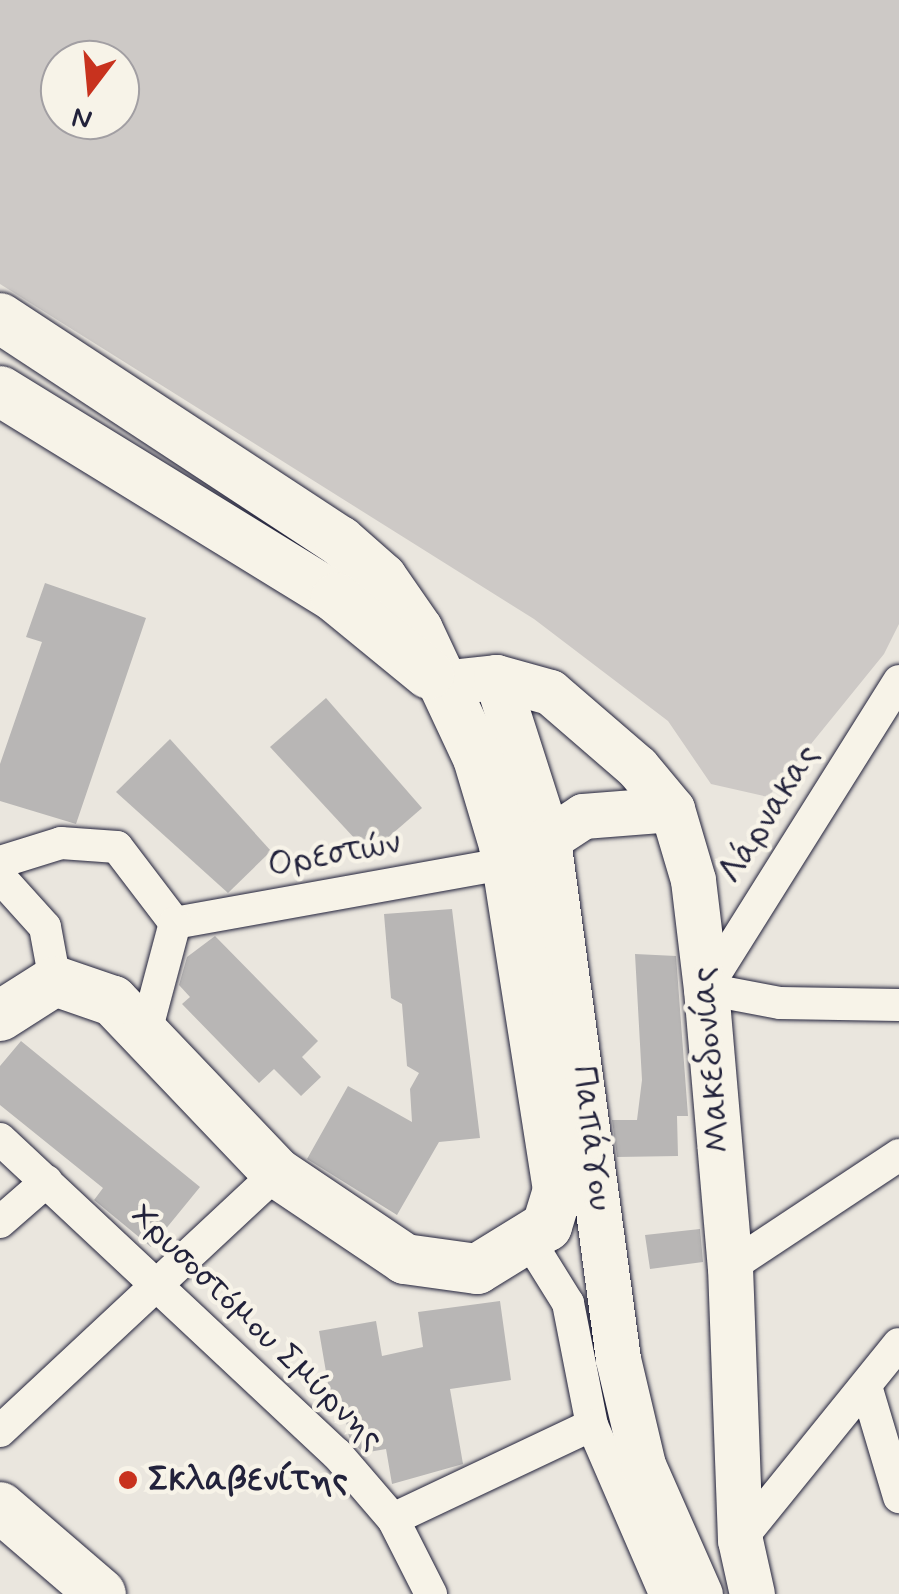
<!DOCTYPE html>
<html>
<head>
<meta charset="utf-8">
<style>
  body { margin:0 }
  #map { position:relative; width:899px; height:1594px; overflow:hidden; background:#eae6de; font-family:Mynerve,sans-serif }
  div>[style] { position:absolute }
  .green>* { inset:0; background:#cdc9c6 }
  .building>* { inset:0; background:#b8b6b5 }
  .roads { filter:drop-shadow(0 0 2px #22223b) drop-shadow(0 0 2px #22223b) }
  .street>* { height:32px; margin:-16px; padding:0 16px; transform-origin:16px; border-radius:16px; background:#f7f3e8 }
  .secondary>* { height:45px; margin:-22.5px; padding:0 22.5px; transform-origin:22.5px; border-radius:22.5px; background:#f7f3e8 }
  .primary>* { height:50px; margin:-25px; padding:0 25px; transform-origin:25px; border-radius:25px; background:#f7f3e8 }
  .dots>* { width:28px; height:28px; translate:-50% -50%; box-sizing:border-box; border:5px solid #f7f3e8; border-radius:50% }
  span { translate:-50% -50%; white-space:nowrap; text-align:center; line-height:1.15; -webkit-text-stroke:9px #f7f3e8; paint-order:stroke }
  .street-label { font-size:35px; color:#22223b }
  .poi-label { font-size:35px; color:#22223b; font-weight:700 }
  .left { translate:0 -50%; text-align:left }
  .north { position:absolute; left:40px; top:40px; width:100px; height:100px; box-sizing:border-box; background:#f7f3e8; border:2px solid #a29fa3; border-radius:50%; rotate:196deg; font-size:28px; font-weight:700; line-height:40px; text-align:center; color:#22223b }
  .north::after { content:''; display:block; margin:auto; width:35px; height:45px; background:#c8321e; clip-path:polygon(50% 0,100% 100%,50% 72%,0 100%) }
</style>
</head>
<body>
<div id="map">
  <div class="green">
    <div style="clip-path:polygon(evenodd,0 0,899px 0,899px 624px,884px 654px,768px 797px,711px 784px,668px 721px,534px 619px,0 284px,0 0,60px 60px,120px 60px,120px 120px,60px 120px,60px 60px)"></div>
  </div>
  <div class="building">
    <div style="clip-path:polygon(45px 583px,146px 618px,76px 824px,0 801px,0 764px,42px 642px,26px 637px)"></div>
    <div style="clip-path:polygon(326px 698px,422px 808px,369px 854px,270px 747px)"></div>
    <div style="clip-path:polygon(170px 739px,271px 851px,228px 893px,116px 792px)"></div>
    <div style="clip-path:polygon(452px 909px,480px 1138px,439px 1142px,397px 1215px,307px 1159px,348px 1086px,412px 1122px,410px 1089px,419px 1073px,407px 1066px,402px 1004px,391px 998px,384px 914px)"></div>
    <div style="clip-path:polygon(215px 936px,318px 1041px,302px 1057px,321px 1077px,301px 1096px,274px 1069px,259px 1083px,182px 1004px,190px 997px,179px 985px,187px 957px)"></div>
    <div style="clip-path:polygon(635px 954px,676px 956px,688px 1116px,677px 1116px,678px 1156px,617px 1157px,612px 1120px,637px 1120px,642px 1080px)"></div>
    <div style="clip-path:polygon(21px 1041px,200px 1187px,151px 1247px,94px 1200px,103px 1188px,0 1105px,0 1066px)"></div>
    <div style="clip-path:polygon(700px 1229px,703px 1262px,650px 1269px,645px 1235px)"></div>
    <div style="clip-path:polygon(500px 1301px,511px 1380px,450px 1389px,463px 1464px,392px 1484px,386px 1449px,363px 1453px,349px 1437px,344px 1411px,333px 1413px,319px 1331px,376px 1321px,382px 1356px,423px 1347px,418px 1312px)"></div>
  </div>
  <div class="roads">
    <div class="street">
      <div style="left:899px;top:681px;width:363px;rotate:122.1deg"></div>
      <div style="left:706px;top:989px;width:75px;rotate:10.7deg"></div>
      <div style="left:780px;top:1003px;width:119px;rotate:1deg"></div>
      <div style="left:0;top:862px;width:64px;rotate:-17.3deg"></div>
      <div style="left:61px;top:843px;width:56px;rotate:4.1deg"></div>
      <div style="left:117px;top:847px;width:96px;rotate:52.7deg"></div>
      <div style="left:0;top:877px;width:67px;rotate:48deg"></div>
      <div style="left:45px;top:927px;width:55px;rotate:79.5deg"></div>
      <div style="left:175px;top:923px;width:337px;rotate:-10.2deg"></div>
      <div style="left:147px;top:1028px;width:109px;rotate:-75.1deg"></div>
      <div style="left:0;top:1139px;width:461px;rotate:43.1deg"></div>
      <div style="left:337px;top:1454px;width:86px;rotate:49.3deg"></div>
      <div style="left:393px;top:1519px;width:84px;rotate:63.1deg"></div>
      <div style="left:0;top:1222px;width:62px;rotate:-41.1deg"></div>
      <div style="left:530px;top:1242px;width:72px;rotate:58.1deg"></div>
      <div style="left:568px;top:1303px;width:124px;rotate:78.9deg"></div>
      <div style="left:592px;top:1425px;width:184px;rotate:66.6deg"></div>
      <div style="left:730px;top:1267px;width:203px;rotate:-33.5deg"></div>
      <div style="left:866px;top:1386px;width:116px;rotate:73.4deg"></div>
      <div style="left:0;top:1431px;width:379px;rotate:-43deg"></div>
      <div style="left:393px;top:1519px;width:220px;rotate:-25.3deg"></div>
      <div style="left:740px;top:1540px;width:252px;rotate:-51deg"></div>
    </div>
    <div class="secondary">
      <div style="left:496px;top:677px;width:170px;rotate:72.2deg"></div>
      <div style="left:548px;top:839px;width:525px;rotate:82.33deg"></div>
      <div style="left:618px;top:1359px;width:109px;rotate:76.7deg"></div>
      <div style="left:643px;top:1465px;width:141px;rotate:66.2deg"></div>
      <div style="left:440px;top:683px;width:56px;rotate:-6.1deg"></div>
      <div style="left:496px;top:677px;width:56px;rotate:15.5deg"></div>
      <div style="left:550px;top:692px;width:115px;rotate:40.8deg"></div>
      <div style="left:637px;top:767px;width:55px;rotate:50.2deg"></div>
      <div style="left:672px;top:809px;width:74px;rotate:73.5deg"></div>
      <div style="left:693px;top:880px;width:110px;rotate:83.2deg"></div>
      <div style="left:706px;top:989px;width:279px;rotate:85.1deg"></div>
      <div style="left:730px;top:1267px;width:273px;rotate:87.9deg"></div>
      <div style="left:740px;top:1540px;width:55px;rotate:77.5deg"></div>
      <div style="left:548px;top:839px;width:42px;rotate:-33.3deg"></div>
      <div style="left:583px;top:816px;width:89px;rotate:-4.5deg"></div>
    </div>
    <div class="primary">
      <div style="left:0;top:318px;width:407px;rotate:33.3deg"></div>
      <div style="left:340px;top:541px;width:56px;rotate:41.4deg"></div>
      <div style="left:382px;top:578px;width:63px;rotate:55.3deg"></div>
      <div style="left:418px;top:630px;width:141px;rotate:64.9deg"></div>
      <div style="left:478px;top:758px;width:91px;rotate:73.4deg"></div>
      <div style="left:504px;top:845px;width:349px;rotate:81.1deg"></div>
      <div style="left:558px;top:1190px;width:38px;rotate:107deg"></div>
      <div style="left:547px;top:1226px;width:82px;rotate:148.4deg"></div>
      <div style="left:477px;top:1269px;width:73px;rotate:-172.1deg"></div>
      <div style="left:405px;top:1259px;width:154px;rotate:-146.1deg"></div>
      <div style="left:277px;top:1173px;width:238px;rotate:-133.6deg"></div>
      <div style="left:113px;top:1001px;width:61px;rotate:-161deg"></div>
      <div style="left:55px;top:981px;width:65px;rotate:147.5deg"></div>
      <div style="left:0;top:391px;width:395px;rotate:31.6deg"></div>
      <div style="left:336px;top:598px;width:120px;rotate:39.3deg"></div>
      <div style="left:0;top:1507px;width:133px;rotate:40.7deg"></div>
    </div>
  </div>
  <div class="dots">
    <div style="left:128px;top:1480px;background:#c8321e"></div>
  </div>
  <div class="street-label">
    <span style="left:769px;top:814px;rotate:-58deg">Λάρνακας</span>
    <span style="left:334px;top:854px;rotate:-10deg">Ορεστών</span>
    <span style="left:711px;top:1060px;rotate:-95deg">Μακεδονίας</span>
    <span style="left:592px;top:1138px;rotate:83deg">Παπάγου</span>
    <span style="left:257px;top:1327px;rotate:44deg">Χρυσοστόμου Σμύρνης</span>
  </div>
  <div class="poi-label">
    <span class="left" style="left:148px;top:1480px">Σκλαβενίτης</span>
  </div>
  <div class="north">N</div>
</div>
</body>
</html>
